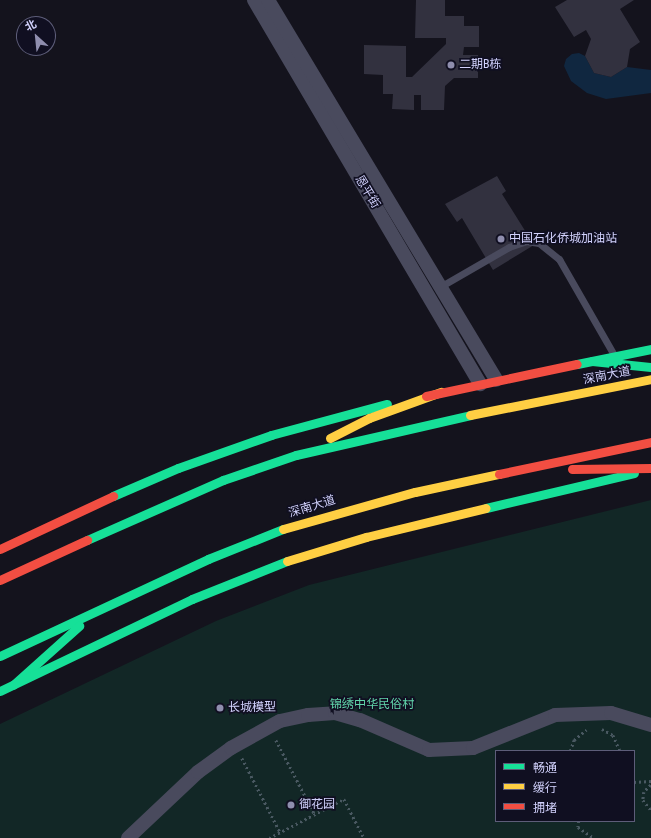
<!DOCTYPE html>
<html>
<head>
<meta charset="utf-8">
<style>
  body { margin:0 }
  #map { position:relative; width:651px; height:838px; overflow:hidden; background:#14131d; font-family:"Roboto Condensed","Noto Sans SC",sans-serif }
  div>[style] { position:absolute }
  .green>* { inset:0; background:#122726 }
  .water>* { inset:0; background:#102740 }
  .building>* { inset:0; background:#32313f }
  .path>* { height:2.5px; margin-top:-1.25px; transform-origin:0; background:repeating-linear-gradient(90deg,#4a5962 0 2px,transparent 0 5px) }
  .lane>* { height:7px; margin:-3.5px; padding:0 3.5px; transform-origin:3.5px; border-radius:3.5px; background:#494a5d }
  .street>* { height:14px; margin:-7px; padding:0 7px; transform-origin:7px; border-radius:7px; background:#494a5d }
  .fast>* { height:9px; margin:-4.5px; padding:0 4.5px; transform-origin:4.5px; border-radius:4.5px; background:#16e098 }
  .slow>* { height:9px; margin:-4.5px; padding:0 4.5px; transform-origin:4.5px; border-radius:4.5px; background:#ffcf43 }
  .jam>* { height:9px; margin:-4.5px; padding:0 4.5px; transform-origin:4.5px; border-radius:4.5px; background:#f24e42 }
  .dots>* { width:11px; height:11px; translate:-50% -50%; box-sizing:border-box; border:2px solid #100f21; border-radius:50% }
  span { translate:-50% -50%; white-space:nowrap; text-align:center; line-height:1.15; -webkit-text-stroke:3.5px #100f21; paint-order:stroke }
  .poi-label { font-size:12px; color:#d1d1fc }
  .left { translate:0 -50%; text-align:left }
  .street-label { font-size:12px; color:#d1d1fc }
  .park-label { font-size:12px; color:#62d7ac }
  .legend { position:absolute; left:495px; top:750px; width:140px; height:72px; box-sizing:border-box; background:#100f21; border:1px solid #5d5d79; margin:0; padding:5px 7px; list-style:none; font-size:12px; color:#d1d1fc }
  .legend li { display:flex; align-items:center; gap:8px; height:20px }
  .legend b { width:20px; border:1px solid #5d5d79 }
  .north { position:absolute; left:16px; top:16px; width:40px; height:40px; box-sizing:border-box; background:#100f21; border:1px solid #5d5d79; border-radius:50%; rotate:333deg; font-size:11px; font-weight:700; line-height:16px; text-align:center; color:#d1d1fc }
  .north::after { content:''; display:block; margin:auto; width:14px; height:18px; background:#8f8eae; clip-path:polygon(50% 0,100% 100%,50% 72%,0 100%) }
</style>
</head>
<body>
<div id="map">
  <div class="green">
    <div style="clip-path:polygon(evenodd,651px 500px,651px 838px,0 838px,0 724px,216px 621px,309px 585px,651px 500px,496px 751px,634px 751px,634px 821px,496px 821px,496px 751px)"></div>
  </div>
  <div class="water">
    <div style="clip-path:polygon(579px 53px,585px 56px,594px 73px,611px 77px,627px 67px,651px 70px,651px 93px,606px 99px,587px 93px,571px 81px,564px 66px,566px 59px,572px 54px)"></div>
  </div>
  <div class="building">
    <div style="clip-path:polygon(416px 0,445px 0,445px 16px,464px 16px,464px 26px,479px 26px,479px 47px,464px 47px,463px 55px,478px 55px,478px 78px,454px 78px,445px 86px,444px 110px,421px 110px,421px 95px,414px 95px,414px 110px,392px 109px,393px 94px,383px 94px,383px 75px,364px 74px,364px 45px,406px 46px,406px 77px,412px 77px,446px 44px,446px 38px,415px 38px)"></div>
    <div style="clip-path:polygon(567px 0,634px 0,620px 9px,640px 42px,630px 49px,627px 67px,611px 77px,594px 73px,585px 56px,591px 39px,586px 30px,574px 37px,555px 7px)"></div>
    <div style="clip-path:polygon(497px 176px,506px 191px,502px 194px,534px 245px,493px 270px,462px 218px,457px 222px,445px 204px)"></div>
  </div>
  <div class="path">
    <div style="left:602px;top:729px;width:13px;rotate:29deg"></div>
    <div style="left:613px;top:735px;width:17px;rotate:66deg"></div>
    <div style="left:276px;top:740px;width:85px;rotate:62.5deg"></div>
    <div style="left:570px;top:751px;width:12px;rotate:-70deg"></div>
    <div style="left:574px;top:740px;width:16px;rotate:-40deg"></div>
    <div style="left:242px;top:758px;width:83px;rotate:62.8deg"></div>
    <div style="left:634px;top:782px;width:17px;rotate:-3deg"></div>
    <div style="left:651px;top:785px;width:10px;rotate:135deg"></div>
    <div style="left:644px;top:792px;width:8px;rotate:97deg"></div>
    <div style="left:643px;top:800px;width:13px;rotate:51deg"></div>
    <div style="left:579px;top:821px;width:6px;rotate:99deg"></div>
    <div style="left:578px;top:827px;width:19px;rotate:35deg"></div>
    <div style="left:269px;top:838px;width:85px;rotate:-27.5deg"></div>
    <div style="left:344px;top:799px;width:44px;rotate:62.9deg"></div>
  </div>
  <div class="lane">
    <div style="left:438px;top:288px;width:82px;rotate:-30deg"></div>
    <div style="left:509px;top:247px;width:18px;rotate:-19deg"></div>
    <div style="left:526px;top:241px;width:13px;rotate:9deg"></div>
    <div style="left:539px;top:243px;width:26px;rotate:39deg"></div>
    <div style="left:559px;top:259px;width:111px;rotate:60.2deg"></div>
  </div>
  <div class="street">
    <div style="left:254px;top:0;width:446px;rotate:59.5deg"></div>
    <div style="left:268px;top:0;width:443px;rotate:59deg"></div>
    <div style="left:128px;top:838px;width:96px;rotate:-43.3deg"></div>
    <div style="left:198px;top:772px;width:41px;rotate:-36deg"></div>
    <div style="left:231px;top:748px;width:56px;rotate:-28.9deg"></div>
    <div style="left:280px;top:721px;width:29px;rotate:-12deg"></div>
    <div style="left:308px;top:715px;width:27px;rotate:-4deg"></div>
    <div style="left:335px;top:713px;width:26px;rotate:16deg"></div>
    <div style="left:360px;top:720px;width:75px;rotate:23.5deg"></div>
    <div style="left:429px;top:750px;width:44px;rotate:-2.6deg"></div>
    <div style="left:473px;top:748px;width:88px;rotate:-21.9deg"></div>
    <div style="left:555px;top:715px;width:56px;rotate:-2deg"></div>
    <div style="left:611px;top:713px;width:42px;rotate:16.7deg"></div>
  </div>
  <div class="fast">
    <div style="left:592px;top:361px;width:59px;rotate:5.8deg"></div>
    <div style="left:577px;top:364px;width:76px;rotate:-11.5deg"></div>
    <div style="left:113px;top:496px;width:71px;rotate:-23.3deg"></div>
    <div style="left:178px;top:468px;width:99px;rotate:-19.5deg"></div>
    <div style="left:271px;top:435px;width:120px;rotate:-15deg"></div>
    <div style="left:486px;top:508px;width:152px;rotate:-13.3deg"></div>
    <div style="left:87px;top:540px;width:149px;rotate:-23.8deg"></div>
    <div style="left:223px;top:480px;width:77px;rotate:-18.9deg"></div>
    <div style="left:296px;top:455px;width:179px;rotate:-12.9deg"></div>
    <div style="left:0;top:656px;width:230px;rotate:-25deg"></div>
    <div style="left:208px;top:559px;width:81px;rotate:-21.8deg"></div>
    <div style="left:13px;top:685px;width:89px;rotate:-41.8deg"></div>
    <div style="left:0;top:691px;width:213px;rotate:-25.6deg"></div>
    <div style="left:192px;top:599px;width:102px;rotate:-21.8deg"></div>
  </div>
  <div class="slow">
    <div style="left:470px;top:415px;width:185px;rotate:-11.2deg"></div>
    <div style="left:330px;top:438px;width:44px;rotate:-27.1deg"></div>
    <div style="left:369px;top:418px;width:77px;rotate:-19.9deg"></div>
    <div style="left:283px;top:529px;width:137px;rotate:-15.7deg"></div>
    <div style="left:415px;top:492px;width:86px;rotate:-12.1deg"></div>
    <div style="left:287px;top:561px;width:83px;rotate:-16.9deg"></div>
    <div style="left:366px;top:537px;width:123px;rotate:-13.6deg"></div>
  </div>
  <div class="jam">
    <div style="left:426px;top:396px;width:154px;rotate:-12deg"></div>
    <div style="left:572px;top:469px;width:79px;rotate:-0.7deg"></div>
    <div style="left:499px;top:474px;width:155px;rotate:-11.9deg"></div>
    <div style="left:0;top:549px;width:125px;rotate:-25.1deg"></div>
    <div style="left:0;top:580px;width:96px;rotate:-24.7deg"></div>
  </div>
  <div class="dots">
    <div style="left:451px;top:65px;background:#8f8eae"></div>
    <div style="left:501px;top:239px;background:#8f8eae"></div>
    <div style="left:220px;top:708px;background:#8f8eae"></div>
    <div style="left:291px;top:805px;background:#8f8eae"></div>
  </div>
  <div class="poi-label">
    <span class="left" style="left:459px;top:65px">二期B栋</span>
    <span class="left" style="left:509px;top:239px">中国石化侨城加油站</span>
    <span class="left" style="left:228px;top:708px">长城模型</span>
    <span class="left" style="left:299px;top:805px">御花园</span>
  </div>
  <div class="street-label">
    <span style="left:367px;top:192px;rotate:59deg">恩平街</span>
    <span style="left:607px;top:376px;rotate:-11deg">深南大道</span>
    <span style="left:312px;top:507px;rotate:-17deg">深南大道</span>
  </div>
  <div class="park-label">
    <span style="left:372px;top:705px">锦绣中华民俗村</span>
  </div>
  <ul class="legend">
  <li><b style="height:5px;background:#16e098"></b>畅通</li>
  <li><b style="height:5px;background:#ffcf43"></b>缓行</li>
  <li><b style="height:5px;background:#f24e42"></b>拥堵</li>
  </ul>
  <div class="north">北</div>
</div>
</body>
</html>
